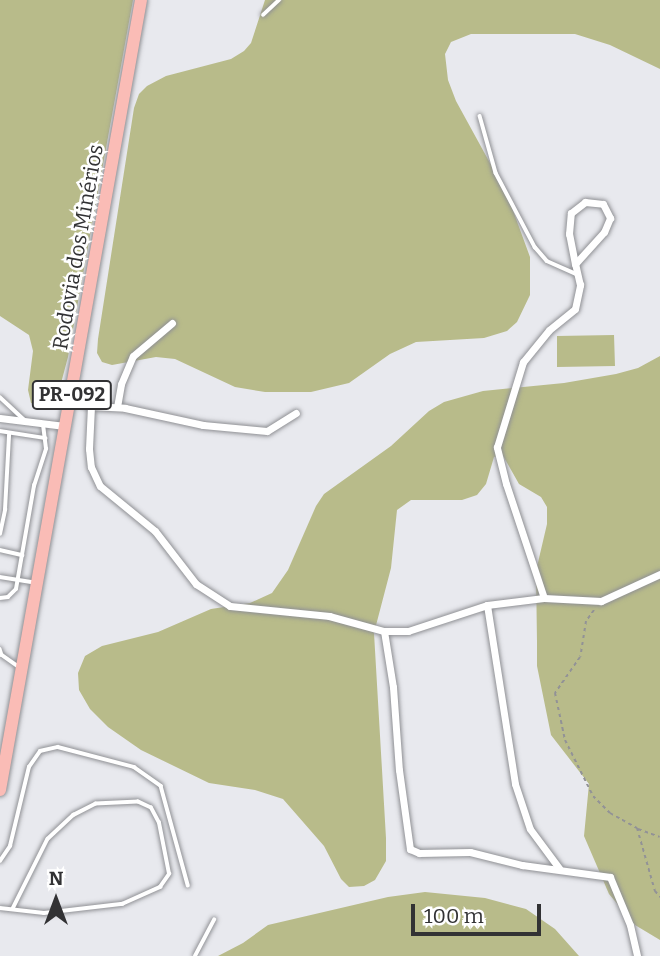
<!DOCTYPE html>
<html>
<head>
<meta charset="utf-8">
<style>
  body { margin:0 }
  #map { position:relative; width:660px; height:956px; overflow:hidden; background:#e8e9ee; font-family:Bitter,serif }
  div>[style] { position:absolute }
  .green>* { inset:0; background:#b8bb8a }
  .path>* { height:2px; margin-top:-1px; transform-origin:0; background:repeating-linear-gradient(90deg,#929296 0 3.5px,transparent 0 7px) }
  .roads { filter:drop-shadow(0 0 2px #8f9094) drop-shadow(0 0 2px #8f9094) }
  .lane>* { height:3.5px; margin:-1.75px; padding:0 1.75px; transform-origin:1.75px; border-radius:1.75px; background:#fff }
  .street>* { height:7px; margin:-3.5px; padding:0 3.5px; transform-origin:3.5px; border-radius:3.5px; background:#fff }
  .primary>* { height:12px; margin:-6px; padding:0 6px; transform-origin:6px; border-radius:6px; background:#fabcb6 }
  span { translate:-50% -50%; white-space:nowrap; text-align:center; line-height:1.15; -webkit-text-stroke:5px #fff; paint-order:stroke }
  .shield-label span { padding:2px 5px; background:#fff; border:2px solid; border-radius:5px; -webkit-text-stroke-width:0 }
  .shield-label { font-size:19px; color:#323234; font-weight:700 }
  .street-label { font-size:21px; color:#323234 }
  .north { position:absolute; left:21px; top:865px; width:70px; height:70px; -webkit-text-stroke:5px #fff; paint-order:stroke; rotate:0deg; font-size:19px; font-weight:700; line-height:28px; text-align:center; color:#323234 }
  .north::after { content:''; display:block; margin:auto; width:24px; height:32px; background:#323234; clip-path:polygon(50% 0,100% 100%,50% 72%,0 100%) }
  .scale { position:absolute; left:411px; top:904px; width:130px; height:32px; box-sizing:border-box; border:4px solid #323234; border-top:0; padding-left:9px; font-size:21px; line-height:24px; white-space:nowrap; color:#323234; -webkit-text-stroke:5px #fff; paint-order:stroke }
</style>
</head>
<body>
<div id="map">
  <div class="green">
    <div style="clip-path:polygon(0 0,133px 0,68px 357px,60px 387px,51px 402px,42px 407px,31px 403px,28px 390px,33px 351px,29px 335px,0 316px)"></div>
    <div style="clip-path:polygon(265px 0,660px 0,660px 69px,610px 45px,575px 34px,471px 34px,451px 42px,445px 54px,448px 80px,456px 101px,507px 194px,530px 257px,530px 295px,517px 322px,507px 331px,484px 338px,416px 342px,390px 354px,349px 383px,311px 392px,265px 392px,235px 387px,175px 359px,156px 357px,112px 365px,102px 362px,97px 353px,98px 339px,134px 108px,139px 94px,147px 86px,166px 76px,231px 59px,244px 51px,251px 43px)"></div>
    <div style="clip-path:polygon(614px 335px,615px 366px,557px 367px,557px 336px)"></div>
    <div style="clip-path:polygon(660px 356px,660px 940px,635px 925px,609px 894px,584px 836px,589px 784px,551px 735px,537px 666px,537px 643px,536px 571px,547px 524px,547px 507px,541px 497px,519px 484px,502px 454px,494px 457px,486px 484px,477px 495px,462px 500px,411px 500px,397px 510px,391px 568px,374px 633px,386px 838px,386px 861px,375px 880px,364px 886px,349px 887px,341px 879px,324px 846px,283px 799px,255px 790px,209px 783px,141px 750px,108px 727px,90px 709px,79px 690px,78px 673px,85px 656px,102px 646px,158px 632px,211px 609px,250px 603px,272px 593px,288px 570px,316px 506px,324px 494px,391px 446px,429px 411px,444px 402px,483px 391px,564px 383px,616px 374px,638px 368px)"></div>
    <div style="clip-path:polygon(425px 892px,485px 898px,526px 909px,555px 929px,579px 956px,218px 956px,243px 943px,268px 925px,388px 897px)"></div>
  </div>
  <div class="path">
    <div style="left:594px;top:610px;width:14px;rotate:126deg"></div>
    <div style="left:586px;top:621px;width:36px;rotate:99deg"></div>
    <div style="left:580px;top:657px;width:44px;rotate:124.8deg"></div>
    <div style="left:555px;top:693px;width:48px;rotate:78deg"></div>
    <div style="left:565px;top:740px;width:63px;rotate:63.4deg"></div>
    <div style="left:593px;top:796px;width:24px;rotate:45deg"></div>
    <div style="left:610px;top:813px;width:31px;rotate:29deg"></div>
    <div style="left:637px;top:828px;width:66px;rotate:74.1deg"></div>
    <div style="left:655px;top:891px;width:8px;rotate:50deg"></div>
    <div style="left:638px;top:829px;width:23px;rotate:20deg"></div>
  </div>
  <div class="roads">
    <div class="lane">
      <div style="left:263px;top:15px;width:22px;rotate:-43deg"></div>
      <div style="left:480px;top:116px;width:59px;rotate:74.3deg"></div>
      <div style="left:496px;top:173px;width:84px;rotate:62.2deg"></div>
      <div style="left:535px;top:247px;width:18px;rotate:49deg"></div>
      <div style="left:547px;top:261px;width:32px;rotate:24deg"></div>
      <div style="left:0;top:397px;width:34px;rotate:43deg"></div>
      <div style="left:0;top:431px;width:46px;rotate:8.8deg"></div>
      <div style="left:0;top:534px;width:25px;rotate:-78deg"></div>
      <div style="left:5px;top:510px;width:75px;rotate:-86.9deg"></div>
      <div style="left:0;top:550px;width:23px;rotate:13deg"></div>
      <div style="left:0;top:577px;width:36px;rotate:9deg"></div>
      <div style="left:0;top:598px;width:8px;rotate:-7deg"></div>
      <div style="left:8px;top:597px;width:11px;rotate:-45deg"></div>
      <div style="left:16px;top:589px;width:105px;rotate:-80.1deg"></div>
      <div style="left:34px;top:486px;width:39px;rotate:-72deg"></div>
      <div style="left:46px;top:449px;width:24px;rotate:-97deg"></div>
      <div style="left:0;top:649px;width:6px;rotate:72deg"></div>
      <div style="left:2px;top:655px;width:19px;rotate:35deg"></div>
      <div style="left:0;top:861px;width:18px;rotate:-56deg"></div>
      <div style="left:10px;top:846px;width:81px;rotate:-76.5deg"></div>
      <div style="left:29px;top:767px;width:19px;rotate:-55deg"></div>
      <div style="left:40px;top:751px;width:18px;rotate:-13deg"></div>
      <div style="left:58px;top:747px;width:79px;rotate:14.7deg"></div>
      <div style="left:134px;top:767px;width:33px;rotate:35deg"></div>
      <div style="left:161px;top:786px;width:103px;rotate:74.7deg"></div>
      <div style="left:0;top:908px;width:44px;rotate:6.5deg"></div>
      <div style="left:44px;top:913px;width:79px;rotate:-6.6deg"></div>
      <div style="left:122px;top:904px;width:42px;rotate:-24.1deg"></div>
      <div style="left:160px;top:887px;width:16px;rotate:-55deg"></div>
      <div style="left:169px;top:874px;width:52px;rotate:-101.1deg"></div>
      <div style="left:159px;top:823px;width:17px;rotate:-118deg"></div>
      <div style="left:151px;top:808px;width:14px;rotate:-155deg"></div>
      <div style="left:138px;top:802px;width:42px;rotate:177.3deg"></div>
      <div style="left:96px;top:804px;width:25px;rotate:153deg"></div>
      <div style="left:74px;top:815px;width:35px;rotate:137deg"></div>
      <div style="left:48px;top:839px;width:78px;rotate:116.6deg"></div>
      <div style="left:195px;top:956px;width:41px;rotate:-62.2deg"></div>
    </div>
    <div class="street">
      <div style="left:71px;top:400px;width:21px;rotate:17deg"></div>
      <div style="left:91px;top:406px;width:43px;rotate:92.7deg"></div>
      <div style="left:89px;top:449px;width:18px;rotate:84deg"></div>
      <div style="left:91px;top:467px;width:21px;rotate:65deg"></div>
      <div style="left:100px;top:486px;width:71px;rotate:39.3deg"></div>
      <div style="left:155px;top:531px;width:67px;rotate:52.3deg"></div>
      <div style="left:196px;top:584px;width:40px;rotate:32.9deg"></div>
      <div style="left:230px;top:606px;width:100px;rotate:5.8deg"></div>
      <div style="left:329px;top:616px;width:57px;rotate:15.3deg"></div>
      <div style="left:384px;top:631px;width:24px"></div>
      <div style="left:408px;top:631px;width:83px;rotate:-18.2deg"></div>
      <div style="left:487px;top:605px;width:57px;rotate:-7deg"></div>
      <div style="left:544px;top:598px;width:57px;rotate:3deg"></div>
      <div style="left:601px;top:601px;width:65px;rotate:-24.6deg"></div>
      <div style="left:91px;top:406px;width:34px;rotate:3deg"></div>
      <div style="left:125px;top:408px;width:80px;rotate:12.3deg"></div>
      <div style="left:203px;top:425px;width:64px;rotate:5.4deg"></div>
      <div style="left:267px;top:431px;width:34px;rotate:-32deg"></div>
      <div style="left:117px;top:407px;width:23px;rotate:-80deg"></div>
      <div style="left:121px;top:384px;width:30px;rotate:-67deg"></div>
      <div style="left:133px;top:356px;width:51px;rotate:-40.2deg"></div>
      <div style="left:0;top:418px;width:65px;rotate:7deg"></div>
      <div style="left:544px;top:598px;width:120px;rotate:-108.4deg"></div>
      <div style="left:506px;top:484px;width:38px;rotate:-104deg"></div>
      <div style="left:497px;top:447px;width:89px;rotate:-73deg"></div>
      <div style="left:523px;top:362px;width:41px;rotate:-50.9deg"></div>
      <div style="left:549px;top:330px;width:33px;rotate:-39deg"></div>
      <div style="left:575px;top:309px;width:25px;rotate:-78deg"></div>
      <div style="left:580px;top:285px;width:22px;rotate:-103deg"></div>
      <div style="left:575px;top:264px;width:31px;rotate:-101deg"></div>
      <div style="left:569px;top:234px;width:21px;rotate:-85deg"></div>
      <div style="left:571px;top:213px;width:18px;rotate:-38deg"></div>
      <div style="left:585px;top:202px;width:18px;rotate:6deg"></div>
      <div style="left:603px;top:204px;width:16px;rotate:63deg"></div>
      <div style="left:610px;top:218px;width:15px;rotate:113deg"></div>
      <div style="left:604px;top:232px;width:43px;rotate:132.2deg"></div>
      <div style="left:487px;top:605px;width:181px;rotate:81.1deg"></div>
      <div style="left:515px;top:784px;width:47px;rotate:71.6deg"></div>
      <div style="left:530px;top:829px;width:49px;rotate:53.4deg"></div>
      <div style="left:384px;top:631px;width:57px;rotate:80.9deg"></div>
      <div style="left:393px;top:687px;width:83px;rotate:85.9deg"></div>
      <div style="left:399px;top:770px;width:80px;rotate:82.1deg"></div>
      <div style="left:410px;top:849px;width:10px;rotate:24deg"></div>
      <div style="left:419px;top:853px;width:51px;rotate:-1.1deg"></div>
      <div style="left:470px;top:852px;width:54px;rotate:14deg"></div>
      <div style="left:522px;top:865px;width:89px;rotate:7.8deg"></div>
      <div style="left:610px;top:877px;width:52px;rotate:67.4deg"></div>
      <div style="left:630px;top:925px;width:32px;rotate:77deg"></div>
    </div>
    <div class="primary">
      <div style="left:0;top:790px;width:802px;rotate:-79.88deg"></div>
    </div>
  </div>
  <div class="shield-label">
    <span style="left:72px;top:395px">PR-092</span>
  </div>
  <div class="street-label">
    <span style="left:78px;top:247px;rotate:-80deg">Rodovia dos Minérios</span>
  </div>
  <div class="north">N</div>
  <div class="scale">100 m</div>
</div>
</body>
</html>
